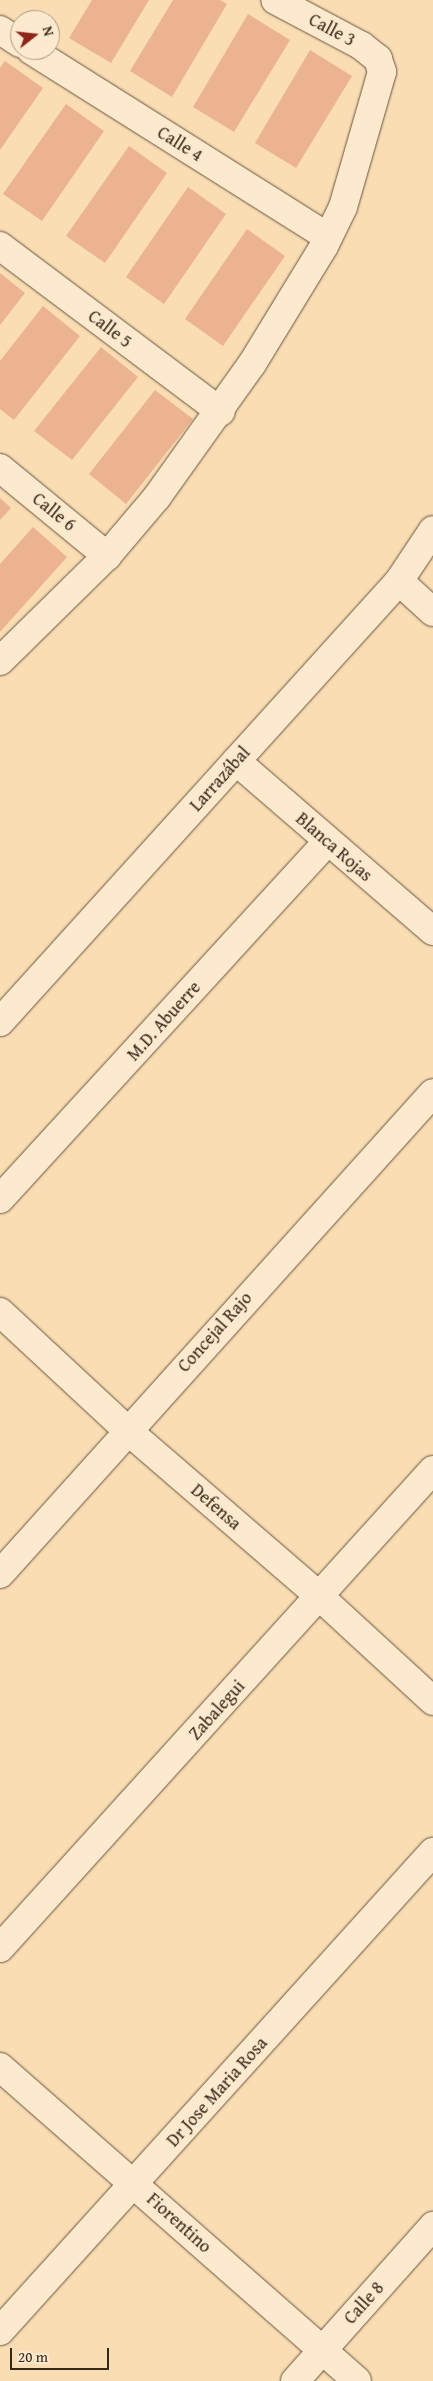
<!DOCTYPE html>
<html>
<head>
<meta charset="utf-8">
<style>
  body { margin:0 }
  #map { position:relative; width:433px; height:2381px; overflow:hidden; background:#faddb3; font-family:"Gentium Book Plus",serif }
  div>[style] { position:absolute }
  .building>* { inset:0; background:#ecb390 }
  .roads { filter:drop-shadow(0 0 1px #685540) drop-shadow(0 0 1px #685540) }
  .minor>* { height:28px; margin:-14px; padding:0 14px; transform-origin:14px; border-radius:14px; background:#fce9ce }
  span { translate:-50% -50%; white-space:nowrap; text-align:center; line-height:1.15; -webkit-text-stroke:4px #fce9ce; paint-order:stroke }
  .street-label { font-size:18px; color:#372819 }
  .north { position:absolute; left:10px; top:10px; width:50px; height:50px; box-sizing:border-box; background:#fce9ce; border:1px solid #ad9c86; border-radius:50%; rotate:74deg; font-size:14px; font-weight:700; line-height:20px; text-align:center; color:#372819 }
  .north::after { content:''; display:block; margin:auto; width:18px; height:22px; background:#8f2418; clip-path:polygon(50% 0,100% 100%,50% 72%,0 100%) }
  .scale { position:absolute; left:10px; top:2348px; width:99px; height:22px; box-sizing:border-box; border:2px solid #372819; border-top:0; padding-left:6px; font-size:15px; line-height:18px; white-space:nowrap; color:#372819; -webkit-text-stroke:4px #fce9ce; paint-order:stroke }
</style>
</head>
<body>
<div id="map">
  <div class="building">
    <div style="clip-path:polygon(92px 0,149px 0,111px 63px,69px 38px)"></div>
    <div style="clip-path:polygon(173px 0,220px 0,227px 4px,172px 97px,130px 71px)"></div>
    <div style="clip-path:polygon(248px 14px,290px 40px,234px 132px,193px 107px)"></div>
    <div style="clip-path:polygon(310px 50px,352px 76px,296px 168px,255px 143px)"></div>
    <div style="clip-path:polygon(5px 61px,43px 88px,0 150px,0 68px)"></div>
    <div style="clip-path:polygon(66px 104px,104px 131px,42px 221px,3px 194px)"></div>
    <div style="clip-path:polygon(129px 146px,167px 173px,105px 263px,66px 236px)"></div>
    <div style="clip-path:polygon(188px 187px,226px 214px,164px 304px,126px 277px)"></div>
    <div style="clip-path:polygon(247px 229px,285px 256px,223px 346px,185px 319px)"></div>
    <div style="clip-path:polygon(0 273px,25px 293px,0 325px)"></div>
    <div style="clip-path:polygon(43px 306px,80px 336px,14px 420px,0 409px,0 361px)"></div>
    <div style="clip-path:polygon(101px 347px,138px 377px,72px 460px,34px 431px)"></div>
    <div style="clip-path:polygon(155px 390px,193px 419px,126px 504px,89px 474px)"></div>
    <div style="clip-path:polygon(0 498px,11px 508px,0 520px)"></div>
    <div style="clip-path:polygon(33px 527px,67px 557px,0 632px,0 564px)"></div>
  </div>
  <div class="roads">
    <div class="minor">
      <div style="left:0;top:30px;width:24px;rotate:33deg"></div>
      <div style="left:31px;top:50px;width:351px;rotate:32.2deg"></div>
      <div style="left:0;top:246px;width:276px;rotate:36.9deg"></div>
      <div style="left:0;top:468px;width:139px;rotate:39.4deg"></div>
      <div style="left:399px;top:581px;width:46px;rotate:42.4deg"></div>
      <div style="left:0;top:661px;width:150px;rotate:-44.5deg"></div>
      <div style="left:107px;top:556px;width:77px;rotate:-49.7deg"></div>
      <div style="left:157px;top:497px;width:163px;rotate:-54.5deg"></div>
      <div style="left:252px;top:364px;width:138px;rotate:-58.6deg"></div>
      <div style="left:324px;top:246px;width:43px;rotate:-64deg"></div>
      <div style="left:343px;top:207px;width:141px;rotate:-73.9deg"></div>
      <div style="left:382px;top:72px;width:14px;rotate:-107deg"></div>
      <div style="left:378px;top:59px;width:21px;rotate:-141deg"></div>
      <div style="left:362px;top:46px;width:98px;rotate:-152.1deg"></div>
      <div style="left:236px;top:761px;width:260px;rotate:40.8deg"></div>
      <div style="left:0;top:1022px;width:595px;rotate:-47.86deg"></div>
      <div style="left:399px;top:581px;width:61px;rotate:-56.3deg"></div>
      <div style="left:0;top:1199px;width:484px;rotate:-47.5deg"></div>
      <div style="left:0;top:1312px;width:173px;rotate:42.9deg"></div>
      <div style="left:127px;top:1430px;width:254px;rotate:40.8deg"></div>
      <div style="left:319px;top:1596px;width:155px;rotate:42.6deg"></div>
      <div style="left:0;top:1574px;width:647px;rotate:-48.01deg"></div>
      <div style="left:0;top:1948px;width:645px;rotate:-47.83deg"></div>
      <div style="left:0;top:2067px;width:475px;rotate:41.3deg"></div>
      <div style="left:0;top:2331px;width:646px;rotate:-47.89deg"></div>
      <div style="left:295px;top:2381px;width:208px;rotate:-48.3deg"></div>
    </div>
  </div>
  <div class="street-label">
    <span style="left:332px;top:30px;rotate:28deg">Calle 3</span>
    <span style="left:180px;top:144px;rotate:32deg">Calle 4</span>
    <span style="left:110px;top:329px;rotate:37deg">Calle 5</span>
    <span style="left:54px;top:512px;rotate:39deg">Calle 6</span>
    <span style="left:220px;top:779px;rotate:-48deg">Larrazábal</span>
    <span style="left:334px;top:847px;rotate:41deg">Blanca Rojas</span>
    <span style="left:164px;top:1021px;rotate:-48deg">M.D. Abuerre</span>
    <span style="left:215px;top:1332px;rotate:-48deg">Concejal Rajo</span>
    <span style="left:216px;top:1507px;rotate:41deg">Defensa</span>
    <span style="left:217px;top:1710px;rotate:-48deg">Zabalegui</span>
    <span style="left:217px;top:2092px;rotate:-48deg">Dr Jose Maria Rosa</span>
    <span style="left:179px;top:2223px;rotate:42deg">Fiorentino</span>
    <span style="left:364px;top:2303px;rotate:-48deg">Calle 8</span>
  </div>
  <div class="north">N</div>
  <div class="scale">20 m</div>
</div>
</body>
</html>
